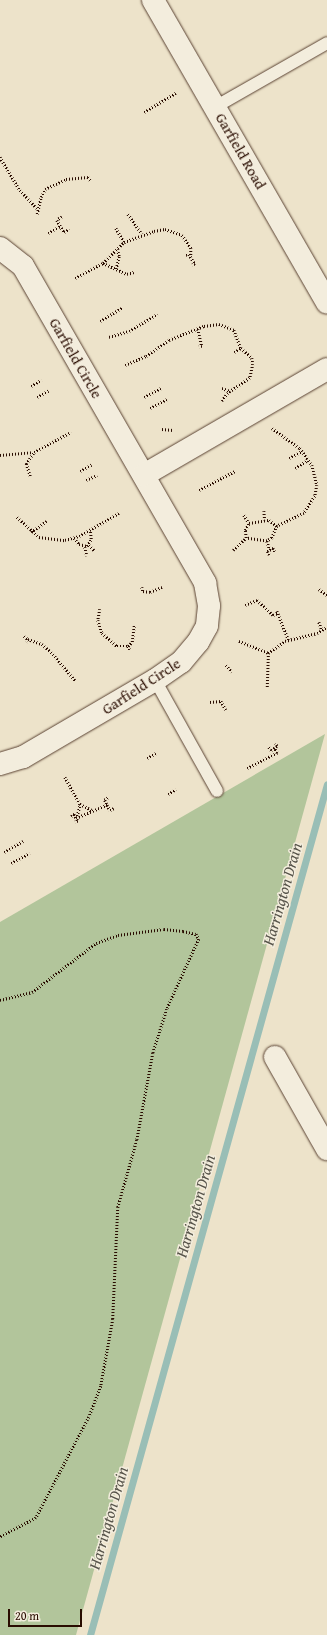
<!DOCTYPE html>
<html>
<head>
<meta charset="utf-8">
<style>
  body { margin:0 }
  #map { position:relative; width:327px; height:1635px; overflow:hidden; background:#ede3ca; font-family:"Gentium Book Plus",serif }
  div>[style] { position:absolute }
  .green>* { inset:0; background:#b2c59b }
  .stream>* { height:7px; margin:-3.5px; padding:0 3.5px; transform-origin:3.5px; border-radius:3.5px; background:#99beb6 }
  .path>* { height:2.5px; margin-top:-1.25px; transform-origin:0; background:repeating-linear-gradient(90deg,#290c00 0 1px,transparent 0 3px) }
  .roads { filter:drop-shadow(0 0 1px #5a4232) drop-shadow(0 0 1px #5a4232) }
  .lane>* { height:12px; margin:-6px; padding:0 6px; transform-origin:6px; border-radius:6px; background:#f3eddd }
  .street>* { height:22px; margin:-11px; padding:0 11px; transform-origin:11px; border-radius:11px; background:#f3eddd }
  .secondary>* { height:22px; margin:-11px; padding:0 11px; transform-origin:11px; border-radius:11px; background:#f3eddd }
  span { translate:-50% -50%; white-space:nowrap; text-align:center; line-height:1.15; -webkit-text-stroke:3px #f3eddd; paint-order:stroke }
  .street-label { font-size:15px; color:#290c00 }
  .water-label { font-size:16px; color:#565349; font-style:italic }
  .scale { position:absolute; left:8px; top:1609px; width:74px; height:18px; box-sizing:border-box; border:2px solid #290c00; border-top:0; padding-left:5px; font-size:12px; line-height:14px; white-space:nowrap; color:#290c00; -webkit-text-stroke:3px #f3eddd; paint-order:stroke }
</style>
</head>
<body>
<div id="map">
  <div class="green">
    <div style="clip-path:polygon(325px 734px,76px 1635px,0 1635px,0 922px)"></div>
  </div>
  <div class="stream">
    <div style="left:90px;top:1635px;width:883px;rotate:-74.44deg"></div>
  </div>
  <div class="path">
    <div style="left:144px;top:112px;width:37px;rotate:-31deg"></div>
    <div style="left:0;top:157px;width:39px;rotate:59deg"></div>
    <div style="left:20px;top:190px;width:25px;rotate:47deg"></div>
    <div style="left:37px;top:214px;width:17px;rotate:-77deg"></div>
    <div style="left:41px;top:197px;width:9px;rotate:-63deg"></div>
    <div style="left:45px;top:189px;width:23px;rotate:-25deg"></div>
    <div style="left:66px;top:179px;width:22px;rotate:-5deg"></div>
    <div style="left:88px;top:177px;width:4px;rotate:56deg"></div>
    <div style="left:128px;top:214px;width:24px;rotate:55deg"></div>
    <div style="left:62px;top:217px;width:6px;rotate:149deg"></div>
    <div style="left:57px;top:220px;width:14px;rotate:60deg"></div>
    <div style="left:64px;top:232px;width:6px;rotate:-31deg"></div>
    <div style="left:116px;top:228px;width:16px;rotate:60deg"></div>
    <div style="left:48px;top:233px;width:14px;rotate:-30deg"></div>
    <div style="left:186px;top:255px;width:3px;rotate:-18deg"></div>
    <div style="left:189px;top:254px;width:12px;rotate:59deg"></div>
    <div style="left:195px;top:264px;width:3px;rotate:162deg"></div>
    <div style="left:103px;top:263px;width:26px;rotate:25deg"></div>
    <div style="left:127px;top:274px;width:7px;rotate:-16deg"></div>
    <div style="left:116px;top:269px;width:13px;rotate:-77deg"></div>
    <div style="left:119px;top:256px;width:7px;rotate:-106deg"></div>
    <div style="left:75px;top:278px;width:32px;rotate:-28deg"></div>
    <div style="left:103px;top:263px;width:30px;rotate:-45deg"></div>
    <div style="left:124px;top:242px;width:32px;rotate:-20deg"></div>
    <div style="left:154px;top:231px;width:11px;rotate:-10deg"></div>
    <div style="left:165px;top:229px;width:18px;rotate:19deg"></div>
    <div style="left:182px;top:235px;width:16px;rotate:55deg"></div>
    <div style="left:191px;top:248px;width:9px;rotate:90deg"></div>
    <div style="left:100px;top:321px;width:26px;rotate:-31deg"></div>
    <div style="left:198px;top:329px;width:17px;rotate:77deg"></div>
    <div style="left:202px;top:346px;width:3px;rotate:162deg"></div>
    <div style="left:109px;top:337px;width:21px;rotate:-17deg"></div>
    <div style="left:129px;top:331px;width:33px;rotate:-31deg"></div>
    <div style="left:234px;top:352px;width:8px;rotate:-30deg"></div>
    <div style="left:125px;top:365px;width:23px;rotate:-23deg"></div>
    <div style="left:146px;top:356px;width:28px;rotate:-35deg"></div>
    <div style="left:169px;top:340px;width:38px;rotate:-22deg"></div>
    <div style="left:204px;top:326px;width:15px;rotate:-8deg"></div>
    <div style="left:219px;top:324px;width:16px;rotate:22deg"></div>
    <div style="left:234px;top:330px;width:19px;rotate:69deg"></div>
    <div style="left:241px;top:348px;width:15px;rotate:42deg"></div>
    <div style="left:252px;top:358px;width:6px;rotate:81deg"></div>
    <div style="left:253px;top:364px;width:14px;rotate:102deg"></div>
    <div style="left:250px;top:378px;width:27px;rotate:146deg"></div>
    <div style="left:228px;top:393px;width:10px;rotate:127deg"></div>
    <div style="left:31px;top:386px;width:12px;rotate:-31deg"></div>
    <div style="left:222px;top:388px;width:9px;rotate:21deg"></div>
    <div style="left:37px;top:397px;width:13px;rotate:-29deg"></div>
    <div style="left:144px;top:397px;width:19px;rotate:-28deg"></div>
    <div style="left:150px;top:408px;width:19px;rotate:-28deg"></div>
    <div style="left:272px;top:428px;width:34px;rotate:36deg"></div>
    <div style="left:300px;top:448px;width:21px;rotate:55deg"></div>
    <div style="left:312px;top:465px;width:21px;rotate:76deg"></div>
    <div style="left:317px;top:485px;width:11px;rotate:100deg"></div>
    <div style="left:315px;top:496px;width:20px;rotate:123deg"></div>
    <div style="left:304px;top:513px;width:30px;rotate:154deg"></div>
    <div style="left:162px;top:429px;width:11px;rotate:5deg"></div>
    <div style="left:0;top:455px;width:33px;rotate:-5deg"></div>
    <div style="left:289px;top:458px;width:15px;rotate:-28deg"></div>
    <div style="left:295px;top:468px;width:15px;rotate:-32deg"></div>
    <div style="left:80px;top:471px;width:13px;rotate:-29deg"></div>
    <div style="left:30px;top:476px;width:13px;rotate:-108deg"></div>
    <div style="left:26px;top:464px;width:14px;rotate:-56deg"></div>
    <div style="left:34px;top:452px;width:42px;rotate:-28.4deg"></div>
    <div style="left:86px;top:480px;width:12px;rotate:-24deg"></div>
    <div style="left:199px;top:490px;width:41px;rotate:-27.8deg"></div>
    <div style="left:264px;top:511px;width:9px;rotate:84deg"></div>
    <div style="left:244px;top:515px;width:9px;rotate:58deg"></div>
    <div style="left:17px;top:517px;width:30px;rotate:42deg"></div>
    <div style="left:39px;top:537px;width:26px;rotate:7deg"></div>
    <div style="left:65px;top:540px;width:15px;rotate:-16deg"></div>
    <div style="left:79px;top:536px;width:46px;rotate:-29.9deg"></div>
    <div style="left:269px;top:520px;width:10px;rotate:37deg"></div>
    <div style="left:277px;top:526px;width:13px;rotate:113deg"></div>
    <div style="left:272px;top:538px;width:6px;rotate:149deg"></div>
    <div style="left:267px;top:541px;width:21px;rotate:-172deg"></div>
    <div style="left:246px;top:538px;width:8px;rotate:-97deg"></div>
    <div style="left:245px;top:530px;width:8px;rotate:-60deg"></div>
    <div style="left:249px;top:523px;width:20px;rotate:-9deg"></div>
    <div style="left:31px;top:532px;width:19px;rotate:-35deg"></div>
    <div style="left:74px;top:538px;width:8px;rotate:50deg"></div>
    <div style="left:79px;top:544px;width:8px;rotate:14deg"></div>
    <div style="left:87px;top:546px;width:8px;rotate:-60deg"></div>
    <div style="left:91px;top:539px;width:9px;rotate:-96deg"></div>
    <div style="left:267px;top:541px;width:9px;rotate:72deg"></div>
    <div style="left:89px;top:545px;width:8px;rotate:45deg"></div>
    <div style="left:85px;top:547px;width:9px;rotate:77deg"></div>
    <div style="left:233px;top:550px;width:18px;rotate:-43deg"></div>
    <div style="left:269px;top:555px;width:4px;rotate:-117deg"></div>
    <div style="left:267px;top:551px;width:7px;rotate:-27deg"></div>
    <div style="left:273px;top:548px;width:4px;rotate:63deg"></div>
    <div style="left:142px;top:587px;width:4px;rotate:76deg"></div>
    <div style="left:143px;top:591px;width:7px;rotate:8deg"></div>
    <div style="left:150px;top:592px;width:13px;rotate:-23deg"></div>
    <div style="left:319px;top:589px;width:10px;rotate:37deg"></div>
    <div style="left:245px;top:605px;width:13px;rotate:-23deg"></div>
    <div style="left:257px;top:600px;width:22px;rotate:43deg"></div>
    <div style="left:273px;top:615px;width:5px;rotate:-22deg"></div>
    <div style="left:100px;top:609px;width:11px;rotate:100deg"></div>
    <div style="left:98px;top:620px;width:14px;rotate:73deg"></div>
    <div style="left:102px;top:633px;width:20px;rotate:41deg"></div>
    <div style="left:117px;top:646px;width:11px"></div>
    <div style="left:128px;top:646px;width:6px;rotate:-45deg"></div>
    <div style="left:132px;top:642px;width:17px;rotate:-83deg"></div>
    <div style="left:277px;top:611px;width:31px;rotate:68deg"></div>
    <div style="left:319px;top:622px;width:9px;rotate:69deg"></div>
    <div style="left:24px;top:636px;width:6px;rotate:39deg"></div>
    <div style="left:29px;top:640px;width:3px;rotate:135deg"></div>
    <div style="left:28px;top:639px;width:15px;rotate:20deg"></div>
    <div style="left:42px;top:644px;width:15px;rotate:42deg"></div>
    <div style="left:53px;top:654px;width:35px;rotate:50deg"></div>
    <div style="left:239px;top:641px;width:31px;rotate:22deg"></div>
    <div style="left:128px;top:646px;width:4px;rotate:63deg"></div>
    <div style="left:268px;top:653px;width:21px;rotate:-35deg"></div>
    <div style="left:285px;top:641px;width:33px;rotate:-14deg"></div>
    <div style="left:317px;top:633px;width:12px;rotate:-31deg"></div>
    <div style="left:226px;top:665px;width:9px;rotate:49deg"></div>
    <div style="left:267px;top:687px;width:34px;rotate:-88deg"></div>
    <div style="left:210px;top:702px;width:11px;rotate:-5deg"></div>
    <div style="left:221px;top:701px;width:10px;rotate:61deg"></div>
    <div style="left:269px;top:747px;width:4px;rotate:56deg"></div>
    <div style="left:271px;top:750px;width:7px;rotate:-34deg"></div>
    <div style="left:277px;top:746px;width:3px;rotate:-135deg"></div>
    <div style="left:147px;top:758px;width:10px;rotate:-29deg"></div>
    <div style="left:247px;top:768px;width:34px;rotate:-27deg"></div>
    <div style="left:277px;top:753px;width:6px;rotate:-121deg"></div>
    <div style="left:65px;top:777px;width:31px;rotate:61deg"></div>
    <div style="left:80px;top:804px;width:13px;rotate:27deg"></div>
    <div style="left:168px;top:794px;width:9px;rotate:-32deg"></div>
    <div style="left:108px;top:798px;width:4px;rotate:146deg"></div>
    <div style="left:105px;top:800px;width:5px;rotate:68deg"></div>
    <div style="left:107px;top:805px;width:6px;rotate:59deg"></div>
    <div style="left:110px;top:810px;width:4px;rotate:-27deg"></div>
    <div style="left:71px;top:816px;width:4px;rotate:-34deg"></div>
    <div style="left:74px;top:814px;width:8px;rotate:60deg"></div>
    <div style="left:78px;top:821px;width:3px;rotate:162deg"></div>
    <div style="left:77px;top:816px;width:12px;rotate:-76deg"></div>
    <div style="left:76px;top:818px;width:34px;rotate:-23deg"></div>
    <div style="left:4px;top:852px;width:22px;rotate:-30deg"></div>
    <div style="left:11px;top:863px;width:21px;rotate:-28deg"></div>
    <div style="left:0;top:1000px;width:33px;rotate:-14deg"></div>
    <div style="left:32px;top:992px;width:81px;rotate:-37.4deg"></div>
    <div style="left:96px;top:943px;width:23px;rotate:-20deg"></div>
    <div style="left:118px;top:935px;width:46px;rotate:-7.4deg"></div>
    <div style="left:164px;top:929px;width:19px;rotate:6deg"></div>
    <div style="left:183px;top:931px;width:13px;rotate:13deg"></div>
    <div style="left:196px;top:934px;width:6px;rotate:59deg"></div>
    <div style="left:199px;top:939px;width:77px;rotate:114.6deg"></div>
    <div style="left:167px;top:1009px;width:46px;rotate:107.7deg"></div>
    <div style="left:153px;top:1053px;width:88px;rotate:100.4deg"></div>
    <div style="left:137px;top:1140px;width:70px;rotate:105.8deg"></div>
    <div style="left:118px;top:1207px;width:112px;rotate:92.6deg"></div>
    <div style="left:113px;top:1319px;width:68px;rotate:100.2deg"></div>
    <div style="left:101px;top:1386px;width:33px;rotate:111deg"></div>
    <div style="left:89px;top:1417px;width:114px;rotate:117.7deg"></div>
    <div style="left:36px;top:1518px;width:41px;rotate:152.2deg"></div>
  </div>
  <div class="roads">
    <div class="lane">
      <div style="left:215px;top:107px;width:129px;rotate:-29.7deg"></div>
      <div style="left:155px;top:680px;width:127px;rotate:60.8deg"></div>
    </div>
    <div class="street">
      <div style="left:0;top:248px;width:29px;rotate:38deg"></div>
      <div style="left:23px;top:266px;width:366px;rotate:60.1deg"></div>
      <div style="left:205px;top:583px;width:23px;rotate:80deg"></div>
      <div style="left:209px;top:606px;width:20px;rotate:96deg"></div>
      <div style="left:207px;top:626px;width:18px;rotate:119deg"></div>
      <div style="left:198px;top:642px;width:26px;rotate:130deg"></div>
      <div style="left:181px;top:662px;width:32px;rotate:145deg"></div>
      <div style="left:155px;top:680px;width:153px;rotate:149.7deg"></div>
      <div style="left:23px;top:757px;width:24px;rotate:163deg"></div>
      <div style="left:144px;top:475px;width:211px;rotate:-30.1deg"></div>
      <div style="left:275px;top:1057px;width:106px;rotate:60.5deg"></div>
    </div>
    <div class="secondary">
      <div style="left:153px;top:0;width:349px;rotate:60.1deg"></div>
    </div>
  </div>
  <div class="street-label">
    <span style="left:241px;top:151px;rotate:60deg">Garfield Road</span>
    <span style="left:76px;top:358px;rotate:60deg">Garfield Circle</span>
    <span style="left:141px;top:686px;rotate:-33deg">Garfield Circle</span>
  </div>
  <div class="water-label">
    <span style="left:282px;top:894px;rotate:-74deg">Harrington Drain</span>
    <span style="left:195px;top:1206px;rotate:-74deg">Harrington Drain</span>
    <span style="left:108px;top:1518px;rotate:-74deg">Harrington Drain</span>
  </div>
  <div class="scale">20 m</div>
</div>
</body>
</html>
